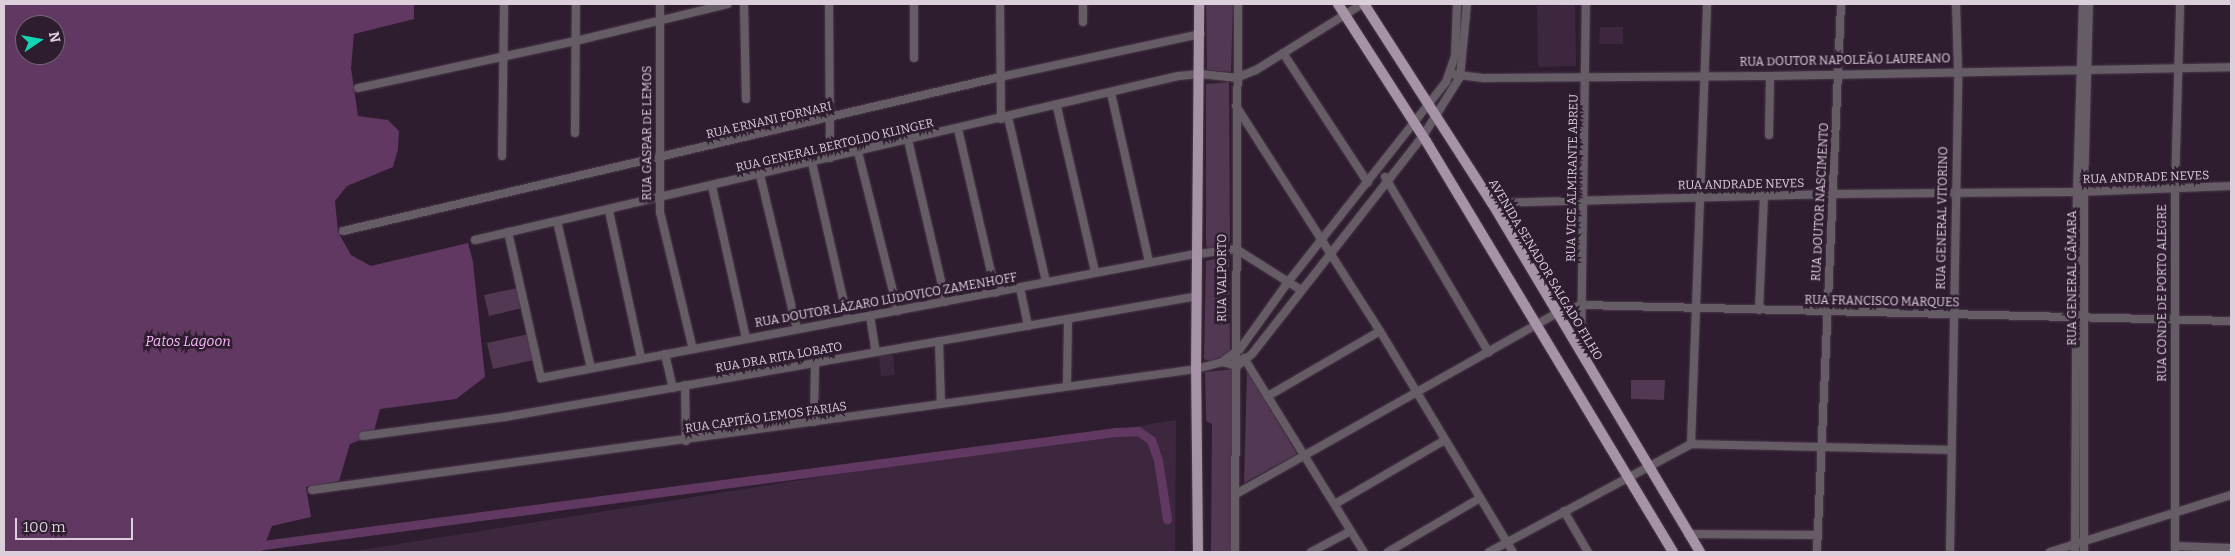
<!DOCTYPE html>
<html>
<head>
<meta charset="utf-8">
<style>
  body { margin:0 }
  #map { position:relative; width:2235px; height:556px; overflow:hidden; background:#2e1d2f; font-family:Bitter,serif }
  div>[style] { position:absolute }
  .built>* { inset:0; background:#3d273e }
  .green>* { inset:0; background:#523852 }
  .water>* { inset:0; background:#613862 }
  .canal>* { height:9px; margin:-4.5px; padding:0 4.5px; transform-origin:4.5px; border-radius:4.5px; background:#613862 }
  .roads { filter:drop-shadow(0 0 1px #4a394b) drop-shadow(0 0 1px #4a394b) }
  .minor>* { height:8px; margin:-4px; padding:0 4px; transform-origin:4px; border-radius:4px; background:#655c65 }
  .major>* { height:10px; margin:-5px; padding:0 5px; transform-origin:5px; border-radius:5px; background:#a693a6 }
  span { translate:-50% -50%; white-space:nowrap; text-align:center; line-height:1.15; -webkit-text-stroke:5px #2e1d2f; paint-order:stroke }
  .street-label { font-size:12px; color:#dbcfdb }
  .water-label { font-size:14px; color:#f9b7fa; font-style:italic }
  .frame { position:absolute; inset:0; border:5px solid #dbcfdb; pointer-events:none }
  .north { position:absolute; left:15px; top:15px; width:50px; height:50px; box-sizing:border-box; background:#2e1d2f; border:1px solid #736474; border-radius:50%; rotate:78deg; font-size:14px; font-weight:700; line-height:20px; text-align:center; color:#dbcfdb }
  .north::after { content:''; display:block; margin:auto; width:18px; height:22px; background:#11d5b4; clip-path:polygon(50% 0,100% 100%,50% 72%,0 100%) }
  .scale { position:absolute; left:15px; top:518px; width:118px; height:22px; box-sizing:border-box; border:2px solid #dbcfdb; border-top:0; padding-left:6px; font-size:15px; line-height:18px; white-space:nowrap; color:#dbcfdb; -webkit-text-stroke:4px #2e1d2f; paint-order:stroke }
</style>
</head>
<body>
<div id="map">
  <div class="built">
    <div style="clip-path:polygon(1575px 5px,1576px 66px,1538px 67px,1537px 6px)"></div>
    <div style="clip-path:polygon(1600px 27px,1623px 27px,1623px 44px,1599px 44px)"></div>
    <div style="clip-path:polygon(893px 355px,895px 375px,881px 376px,879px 356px)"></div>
    <div style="clip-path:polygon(1176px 420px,1175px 552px,349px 552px)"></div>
  </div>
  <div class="green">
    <div style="clip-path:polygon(1206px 4px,1233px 4px,1231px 72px,1207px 70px)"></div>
    <div style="clip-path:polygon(1229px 82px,1230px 240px,1228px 244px,1209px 248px,1206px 246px,1206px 84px)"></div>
    <div style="clip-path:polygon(1229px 255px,1230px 350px,1228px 354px,1210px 361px,1204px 359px,1206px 261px)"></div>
    <div style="clip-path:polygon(517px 288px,522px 308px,489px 316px,484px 295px)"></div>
    <div style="clip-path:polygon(529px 334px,534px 360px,493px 369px,487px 343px)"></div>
    <div style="clip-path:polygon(1234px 369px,1232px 552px,1211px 552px,1212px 424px,1206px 421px,1205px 372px)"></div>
    <div style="clip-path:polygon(1247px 370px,1297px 454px,1244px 483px)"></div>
    <div style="clip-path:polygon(1631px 380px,1665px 380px,1664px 400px,1631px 399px)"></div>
  </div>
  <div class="water">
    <div style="clip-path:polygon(evenodd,4px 4px,414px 4px,414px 19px,354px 34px,351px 68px,358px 116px,388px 120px,399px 131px,398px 149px,393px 167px,347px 186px,335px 201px,338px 232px,351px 255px,371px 266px,468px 243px,473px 262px,485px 377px,456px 399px,380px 409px,373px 435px,350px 444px,339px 481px,306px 487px,311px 517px,272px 526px,262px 552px,4px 552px,4px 4px,25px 25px,55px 25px,55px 55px,25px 55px,25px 25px)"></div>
  </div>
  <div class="canal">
    <div style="left:263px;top:545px;width:859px;rotate:-7.55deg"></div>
    <div style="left:1115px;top:432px;width:23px;rotate:-2deg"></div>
    <div style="left:1138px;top:431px;width:16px;rotate:35deg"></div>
    <div style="left:1151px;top:440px;width:21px;rotate:71deg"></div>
    <div style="left:1158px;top:460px;width:60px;rotate:81.3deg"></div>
  </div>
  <div class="roads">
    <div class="minor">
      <div style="left:660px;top:4px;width:208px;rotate:90deg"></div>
      <div style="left:660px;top:212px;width:141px;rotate:76.5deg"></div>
      <div style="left:744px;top:4px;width:95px;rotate:88.8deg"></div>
      <div style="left:829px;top:4px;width:154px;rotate:89.6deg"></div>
      <div style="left:914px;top:4px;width:54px;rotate:90deg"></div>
      <div style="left:1000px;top:4px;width:115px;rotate:89.5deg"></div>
      <div style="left:1083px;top:22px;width:18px;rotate:-90deg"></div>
      <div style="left:1283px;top:53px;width:155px;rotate:56.8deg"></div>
      <div style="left:1450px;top:74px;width:35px;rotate:7deg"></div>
      <div style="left:1485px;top:78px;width:285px;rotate:-0.4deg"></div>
      <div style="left:1770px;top:76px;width:461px;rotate:-1.1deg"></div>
      <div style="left:358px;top:88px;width:223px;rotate:-12.2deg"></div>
      <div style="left:576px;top:41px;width:156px;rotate:-13.7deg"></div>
      <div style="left:1111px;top:93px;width:173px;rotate:77.3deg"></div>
      <div style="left:1236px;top:106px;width:267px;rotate:57.4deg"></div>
      <div style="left:1380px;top:331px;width:258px;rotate:59deg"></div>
      <div style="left:1057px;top:107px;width:169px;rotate:77deg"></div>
      <div style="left:1008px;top:117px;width:169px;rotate:77deg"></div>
      <div style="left:958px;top:129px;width:168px;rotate:77deg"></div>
      <div style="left:575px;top:133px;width:129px;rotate:-89.6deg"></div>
      <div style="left:1769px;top:135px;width:59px;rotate:-89deg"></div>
      <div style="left:908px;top:140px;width:166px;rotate:76.8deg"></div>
      <div style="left:858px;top:152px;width:164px;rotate:75.9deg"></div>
      <div style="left:502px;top:156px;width:152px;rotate:-89.2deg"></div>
      <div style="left:812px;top:163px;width:161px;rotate:77.1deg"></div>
      <div style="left:760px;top:175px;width:158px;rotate:76.5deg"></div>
      <div style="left:1385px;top:177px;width:204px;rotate:59.4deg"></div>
      <div style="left:712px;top:186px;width:156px;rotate:77.4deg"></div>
      <div style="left:1492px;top:203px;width:342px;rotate:-1.5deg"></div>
      <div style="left:1834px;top:194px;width:243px;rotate:-0.5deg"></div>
      <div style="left:2077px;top:192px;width:154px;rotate:-2.2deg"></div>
      <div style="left:609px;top:211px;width:150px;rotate:77.7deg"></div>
      <div style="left:557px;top:221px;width:151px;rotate:77deg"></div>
      <div style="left:343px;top:231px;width:675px;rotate:-13.19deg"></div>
      <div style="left:1000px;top:77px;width:205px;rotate:-12.1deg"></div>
      <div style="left:508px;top:232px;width:150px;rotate:77.3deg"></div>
      <div style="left:541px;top:378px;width:661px;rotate:-10.73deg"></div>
      <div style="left:1190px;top:255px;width:46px;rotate:-7.4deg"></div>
      <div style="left:1236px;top:249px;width:77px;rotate:32.2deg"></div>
      <div style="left:475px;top:240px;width:722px;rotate:-13.13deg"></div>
      <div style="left:1178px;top:76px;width:22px;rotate:-5deg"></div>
      <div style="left:1200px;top:74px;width:36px;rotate:6deg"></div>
      <div style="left:1236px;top:78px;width:22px;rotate:-22deg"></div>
      <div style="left:1256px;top:70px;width:125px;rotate:-31.9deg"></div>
      <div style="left:1020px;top:288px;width:39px;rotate:78deg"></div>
      <div style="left:1759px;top:310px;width:114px;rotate:-87.5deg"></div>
      <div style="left:870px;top:316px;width:36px;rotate:81deg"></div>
      <div style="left:939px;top:341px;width:62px;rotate:88.2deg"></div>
      <div style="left:1581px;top:352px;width:348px;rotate:-89.2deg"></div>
      <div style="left:665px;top:354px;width:35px;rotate:77deg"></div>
      <div style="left:1244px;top:358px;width:228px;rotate:58.3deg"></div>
      <div style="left:1222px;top:362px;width:16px;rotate:15deg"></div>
      <div style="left:1237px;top:366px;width:19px;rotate:-39deg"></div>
      <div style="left:1252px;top:354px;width:277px;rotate:-51.9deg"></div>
      <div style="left:1423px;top:136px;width:70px;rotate:-57.9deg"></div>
      <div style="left:1460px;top:77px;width:73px;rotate:-84.5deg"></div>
      <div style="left:685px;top:385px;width:56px;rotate:89deg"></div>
      <div style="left:1067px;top:385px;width:65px;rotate:-89.1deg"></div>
      <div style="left:1268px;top:396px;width:129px;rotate:-30.1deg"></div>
      <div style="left:814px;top:422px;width:59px;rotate:-89deg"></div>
      <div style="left:363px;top:436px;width:143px;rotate:-7.6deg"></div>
      <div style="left:505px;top:417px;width:703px;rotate:-9.9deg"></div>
      <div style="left:1691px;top:444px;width:440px;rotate:-87.9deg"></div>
      <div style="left:312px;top:490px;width:892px;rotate:-7.79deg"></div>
      <div style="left:1196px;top:369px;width:27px;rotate:-15deg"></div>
      <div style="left:1222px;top:362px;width:22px;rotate:-36deg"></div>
      <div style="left:1240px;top:349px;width:82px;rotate:-54.4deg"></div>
      <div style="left:1288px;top:282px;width:255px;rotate:-51.7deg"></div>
      <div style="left:1446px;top:82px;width:28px;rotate:-71deg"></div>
      <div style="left:1455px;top:56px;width:52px;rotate:-87.8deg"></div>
      <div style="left:1236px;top:494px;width:369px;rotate:-29.4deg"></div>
      <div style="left:1557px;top:313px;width:26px;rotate:-18deg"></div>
      <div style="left:1582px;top:305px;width:649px;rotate:1.41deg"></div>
      <div style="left:1335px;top:504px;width:127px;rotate:-30.2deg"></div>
      <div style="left:1564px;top:511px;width:48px;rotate:59.7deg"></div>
      <div style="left:1688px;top:534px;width:129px;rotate:0.4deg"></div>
      <div style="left:2175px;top:546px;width:56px;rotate:2deg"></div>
      <div style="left:1235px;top:552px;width:548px;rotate:-89.69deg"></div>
      <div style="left:1311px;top:552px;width:45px;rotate:-27.7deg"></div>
      <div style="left:1388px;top:552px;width:107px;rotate:-30.4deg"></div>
      <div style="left:1489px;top:552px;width:229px;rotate:-28.1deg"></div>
      <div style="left:1691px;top:444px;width:260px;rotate:1.3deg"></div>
      <div style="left:1817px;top:552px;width:549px;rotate:-87.49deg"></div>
      <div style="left:1950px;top:552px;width:482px;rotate:-89deg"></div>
      <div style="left:1958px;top:70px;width:66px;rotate:-91.7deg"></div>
      <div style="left:2050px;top:552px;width:190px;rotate:-17.5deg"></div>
      <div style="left:2075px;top:552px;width:360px;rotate:-89.7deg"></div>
      <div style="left:2077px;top:192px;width:188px;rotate:-88.2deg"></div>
      <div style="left:2084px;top:552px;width:360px;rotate:-90deg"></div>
      <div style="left:2084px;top:192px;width:188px;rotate:-88.5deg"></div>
      <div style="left:2175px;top:552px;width:364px;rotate:-90deg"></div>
      <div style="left:2175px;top:188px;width:184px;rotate:-88.4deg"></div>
    </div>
    <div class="major">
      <div style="left:1338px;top:4px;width:163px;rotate:57.3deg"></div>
      <div style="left:1426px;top:141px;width:480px;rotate:59deg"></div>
      <div style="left:1364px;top:4px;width:237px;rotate:57.3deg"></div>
      <div style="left:1492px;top:203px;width:406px;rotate:59.2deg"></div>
      <div style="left:1198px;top:552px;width:183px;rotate:-90.6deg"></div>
      <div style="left:1196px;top:369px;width:365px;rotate:-89.5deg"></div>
    </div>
  </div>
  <div class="street-label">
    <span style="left:1845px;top:61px;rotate:-1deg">RUA DOUTOR NAPOLEÃO LAUREANO</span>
    <span style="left:769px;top:121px;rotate:-13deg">RUA ERNANI FORNARI</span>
    <span style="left:648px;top:133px;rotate:-90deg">RUA GASPAR DE LEMOS</span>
    <span style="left:835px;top:146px;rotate:-13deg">RUA GENERAL BERTOLDO KLINGER</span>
    <span style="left:1573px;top:178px;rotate:-89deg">RUA VICE ALMIRANTE ABREU</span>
    <span style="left:2146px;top:178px;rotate:-2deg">RUA ANDRADE NEVES</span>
    <span style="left:1741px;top:185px;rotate:-1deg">RUA ANDRADE NEVES</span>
    <span style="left:1821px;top:202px;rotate:-87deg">RUA DOUTOR NASCIMENTO</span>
    <span style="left:1943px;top:218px;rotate:-89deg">RUA GENERAL VITORINO</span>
    <span style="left:1545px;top:270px;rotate:59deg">AVENIDA SENADOR SALGADO FILHO</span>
    <span style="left:1223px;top:278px;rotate:-90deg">RUA VALPORTO</span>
    <span style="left:2073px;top:278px;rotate:-90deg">RUA GENERAL CÂMARA</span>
    <span style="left:2163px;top:293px;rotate:-90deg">RUA CONDE DE PORTO ALEGRE</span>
    <span style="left:886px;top:301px;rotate:-10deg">RUA DOUTOR LÁZARO LUDOVICO ZAMENHOFF</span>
    <span style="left:1882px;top:302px;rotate:1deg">RUA FRANCISCO MARQUES</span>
    <span style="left:779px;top:358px;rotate:-10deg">RUA DRA RITA LOBATO</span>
    <span style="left:766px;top:418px;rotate:-8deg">RUA CAPITÃO LEMOS FARIAS</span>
  </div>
  <div class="water-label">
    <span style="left:188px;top:342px">Patos Lagoon</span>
  </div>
  <div class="frame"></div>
  <div class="north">N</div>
  <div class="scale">100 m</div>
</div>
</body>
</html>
